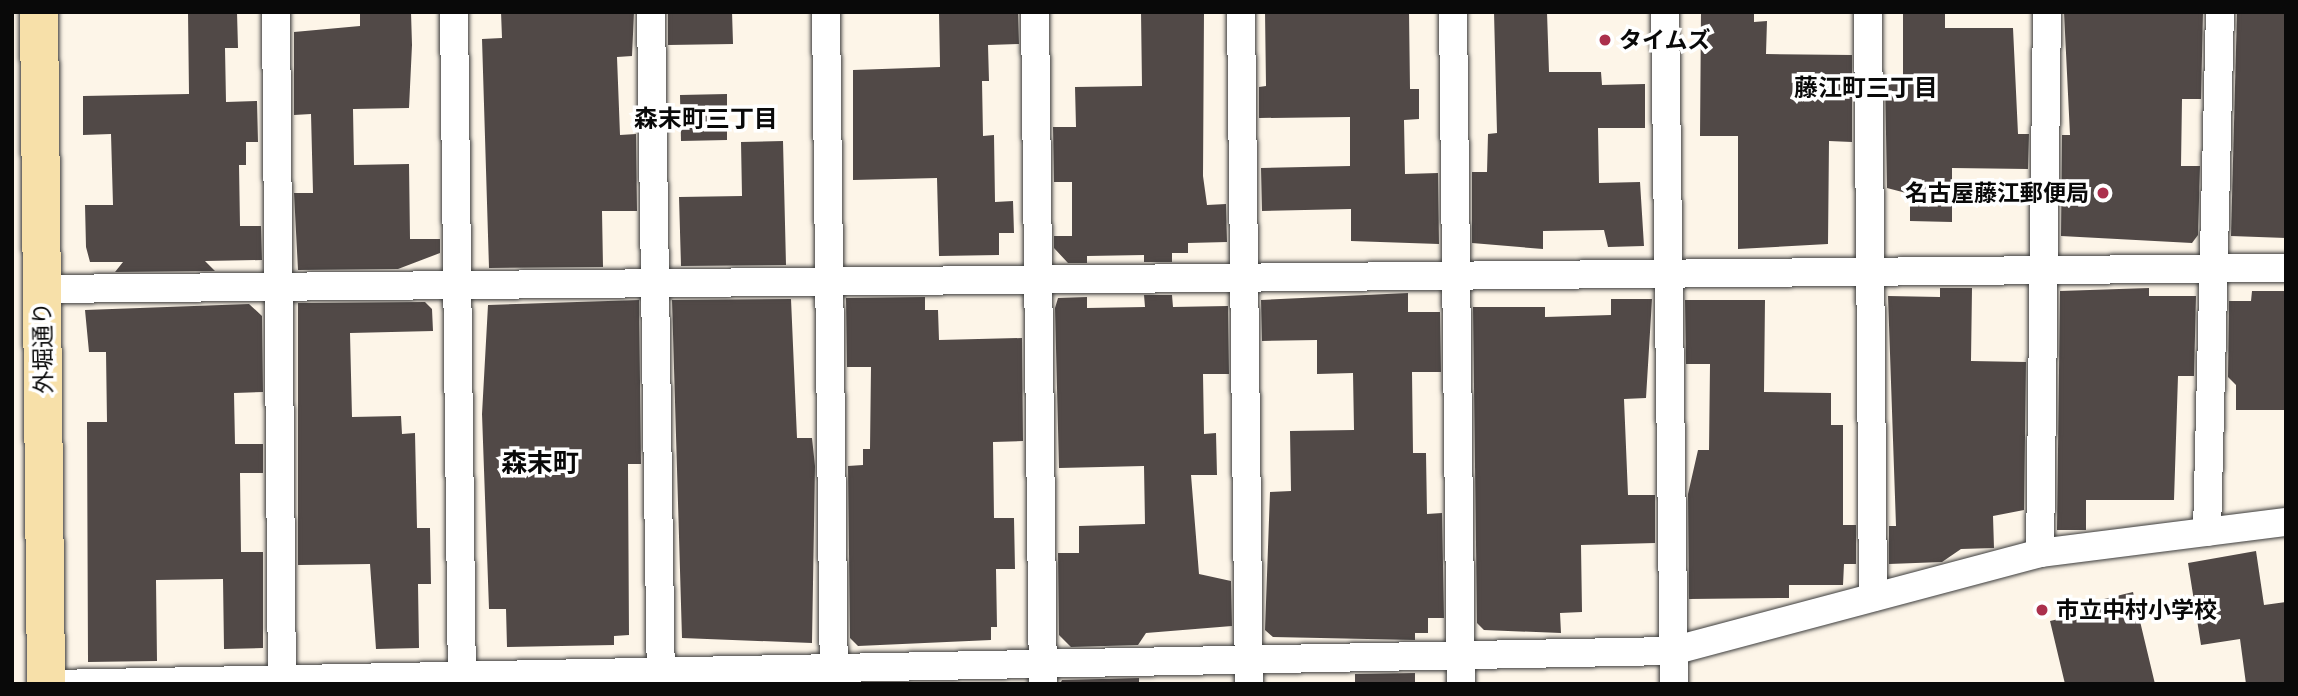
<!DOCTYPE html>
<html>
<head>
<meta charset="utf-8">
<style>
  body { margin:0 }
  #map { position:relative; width:2298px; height:696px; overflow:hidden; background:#fdf5e8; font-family:"Crimson Pro","Noto Sans JP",serif }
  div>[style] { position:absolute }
  .building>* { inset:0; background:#514947 }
  .roads { filter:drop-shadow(0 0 2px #3c3c3c) drop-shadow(0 0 2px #3c3c3c) }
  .street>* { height:28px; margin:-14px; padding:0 14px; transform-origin:14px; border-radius:14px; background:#fff }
  .secondary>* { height:38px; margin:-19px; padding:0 19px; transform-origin:19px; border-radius:19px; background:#f7e0a9 }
  .dots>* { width:19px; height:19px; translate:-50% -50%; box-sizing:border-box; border:4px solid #fff; border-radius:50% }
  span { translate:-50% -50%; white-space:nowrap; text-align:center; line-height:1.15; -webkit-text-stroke:7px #fff; paint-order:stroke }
  .poi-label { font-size:23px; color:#090909; font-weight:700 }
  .left { translate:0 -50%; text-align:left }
  .right { translate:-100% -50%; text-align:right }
  .street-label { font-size:23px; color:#090909 }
  .neighbourhood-label { font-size:24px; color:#090909; font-weight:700 }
  .quarter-label { font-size:26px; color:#090909; font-weight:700 }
  .frame { position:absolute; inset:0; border:14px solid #090909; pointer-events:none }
</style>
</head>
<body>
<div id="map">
  <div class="building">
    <div style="clip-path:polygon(188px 12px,237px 12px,238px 48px,225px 48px,226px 102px,257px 101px,258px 142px,246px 142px,246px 165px,239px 165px,240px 226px,261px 226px,262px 260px,205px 261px,215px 271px,115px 272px,123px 262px,90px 262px,86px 247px,85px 205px,113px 205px,111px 134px,83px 135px,83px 96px,189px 94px)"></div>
    <div style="clip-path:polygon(360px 12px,411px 12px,412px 45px,409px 108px,353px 109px,354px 165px,409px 164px,410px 239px,440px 239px,440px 253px,398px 269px,298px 270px,294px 193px,313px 193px,311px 114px,294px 115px,294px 32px,360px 26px)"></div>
    <div style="clip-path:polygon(501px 12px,634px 12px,632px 56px,617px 57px,620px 135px,636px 134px,637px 211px,602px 211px,603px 267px,489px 268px,482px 39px,502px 38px)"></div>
    <div style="clip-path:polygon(668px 12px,732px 12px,733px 44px,668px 45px)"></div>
    <div style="clip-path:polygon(939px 12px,1018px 12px,1019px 44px,988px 45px,989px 81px,982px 81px,983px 136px,994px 135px,995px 202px,1013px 201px,1014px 233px,999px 233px,999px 255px,939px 256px,937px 178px,853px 180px,853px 70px,940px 67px)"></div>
    <div style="clip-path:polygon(1141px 12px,1204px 12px,1203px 176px,1207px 205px,1226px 204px,1227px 242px,1188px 243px,1188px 253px,1172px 253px,1172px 262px,1144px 262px,1144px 255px,1087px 256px,1087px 263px,1068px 263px,1054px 248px,1054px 236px,1072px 236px,1072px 182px,1054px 182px,1053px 127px,1076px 127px,1075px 87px,1142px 86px)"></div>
    <div style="clip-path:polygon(1265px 12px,1409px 12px,1410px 89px,1419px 89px,1419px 119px,1404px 120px,1405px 174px,1438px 173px,1439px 244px,1351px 241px,1351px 209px,1262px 211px,1261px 168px,1350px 166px,1350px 117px,1259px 118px,1259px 87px,1266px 86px)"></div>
    <div style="clip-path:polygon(1494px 12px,1547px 12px,1549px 72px,1601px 72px,1602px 85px,1645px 84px,1645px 128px,1598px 128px,1599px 183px,1640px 182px,1644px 246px,1608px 247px,1604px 230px,1543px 231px,1543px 249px,1472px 243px,1472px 172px,1487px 172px,1488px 134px,1497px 133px)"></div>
    <div style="clip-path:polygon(1701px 12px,1754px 12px,1754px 22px,1767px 21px,1766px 54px,1852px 55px,1852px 142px,1829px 141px,1828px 244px,1738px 249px,1738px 136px,1700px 136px)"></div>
    <div style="clip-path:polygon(1903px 12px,1945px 12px,1945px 28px,2013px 28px,2018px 134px,2029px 134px,2028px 169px,1952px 168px,1952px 222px,1910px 221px,1910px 194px,1887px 188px,1885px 78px,1903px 78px)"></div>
    <div style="clip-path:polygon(2064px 12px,2203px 12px,2201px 99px,2182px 99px,2181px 166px,2200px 166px,2198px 235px,2192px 243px,2061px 236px,2062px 135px,2070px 135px)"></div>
    <div style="clip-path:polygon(2237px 12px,2286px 12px,2286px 238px,2231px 236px)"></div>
    <div style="clip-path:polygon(727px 94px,727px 140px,681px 141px,680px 95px)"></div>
    <div style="clip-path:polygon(783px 141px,786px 265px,681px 266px,679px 197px,742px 196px,741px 142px)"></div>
    <div style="clip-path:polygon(1940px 288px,1972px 288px,1971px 361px,2026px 362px,2024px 510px,1993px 516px,1994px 548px,1961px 549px,1942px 562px,1889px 564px,1889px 526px,1896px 526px,1888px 296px,1940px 297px)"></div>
    <div style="clip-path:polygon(2149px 288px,2149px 296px,2196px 296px,2194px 376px,2178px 376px,2174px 500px,2086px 500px,2086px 530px,2057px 530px,2060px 291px)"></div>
    <div style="clip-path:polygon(2252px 291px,2286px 291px,2285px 410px,2236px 410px,2236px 385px,2228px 377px,2229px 301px,2251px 301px)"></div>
    <div style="clip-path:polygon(1408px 293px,1408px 312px,1440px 312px,1441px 372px,1412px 372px,1413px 453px,1426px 453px,1427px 514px,1442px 513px,1444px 618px,1428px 618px,1428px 633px,1415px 633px,1415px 640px,1273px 637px,1265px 630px,1270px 492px,1291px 491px,1290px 431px,1354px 430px,1353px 373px,1317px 374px,1317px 340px,1262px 341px,1261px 300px)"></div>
    <div style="clip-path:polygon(1144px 295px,1172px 295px,1173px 307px,1228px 306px,1229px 374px,1203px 374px,1204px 434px,1216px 433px,1217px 475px,1191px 475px,1199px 574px,1231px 581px,1232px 626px,1146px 633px,1138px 645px,1071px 647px,1059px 635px,1058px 553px,1079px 553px,1079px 526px,1145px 524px,1144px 466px,1059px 468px,1055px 308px,1058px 298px,1087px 297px,1087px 308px,1145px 307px)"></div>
    <div style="clip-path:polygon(925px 297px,925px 310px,938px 310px,939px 340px,1022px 338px,1023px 441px,993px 442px,994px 518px,1014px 518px,1015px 569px,996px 569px,997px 627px,991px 627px,991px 640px,858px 646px,850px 638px,848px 466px,863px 465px,863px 449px,870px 449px,871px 367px,847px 367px,846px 298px)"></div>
    <div style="clip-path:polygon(791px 299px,797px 438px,812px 438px,815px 466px,812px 643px,682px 638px,672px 300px)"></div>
    <div style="clip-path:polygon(1611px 299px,1652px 299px,1646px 398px,1624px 399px,1628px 495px,1655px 495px,1655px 543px,1581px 545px,1582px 612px,1560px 613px,1561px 633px,1484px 630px,1477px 623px,1473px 307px,1545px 307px,1545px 317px,1611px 315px)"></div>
    <div style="clip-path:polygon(639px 300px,641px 464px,628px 464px,629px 635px,614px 636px,614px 645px,507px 647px,506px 609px,489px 609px,482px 414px,488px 305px)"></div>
    <div style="clip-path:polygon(1685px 300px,1765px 300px,1764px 392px,1831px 393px,1831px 425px,1843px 425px,1843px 525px,1856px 525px,1856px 564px,1844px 564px,1843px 585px,1789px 585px,1789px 598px,1689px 599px,1688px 494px,1698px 450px,1709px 450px,1710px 364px,1686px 364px)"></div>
    <div style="clip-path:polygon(425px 302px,432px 309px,433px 331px,350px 333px,352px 417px,401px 416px,402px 434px,415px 433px,417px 528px,430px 528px,431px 584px,418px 584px,419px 648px,376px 649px,370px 564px,298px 565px,298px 303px)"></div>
    <div style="clip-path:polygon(249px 304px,262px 316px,263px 392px,234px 393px,235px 444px,263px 444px,263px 473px,240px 473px,241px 552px,263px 552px,263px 648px,224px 649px,223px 579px,156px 580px,157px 661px,88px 662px,87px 422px,107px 422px,106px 352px,89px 352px,85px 310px)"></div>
    <div style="clip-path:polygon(2256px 551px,2264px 605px,2286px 602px,2286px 684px,2246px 684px,2240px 639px,2201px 645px,2188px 563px)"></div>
    <div style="clip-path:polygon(2133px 592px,2155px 684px,2065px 684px,2050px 621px,2106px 608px,2104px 599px)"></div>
    <div style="clip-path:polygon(1415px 673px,1415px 684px,1355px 684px,1355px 674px)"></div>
    <div style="clip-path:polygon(1139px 678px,1139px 684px,1060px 684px,1062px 680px)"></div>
  </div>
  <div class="roads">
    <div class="street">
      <div style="left:276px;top:12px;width:672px;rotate:89.49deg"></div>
      <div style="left:454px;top:12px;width:672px;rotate:89.32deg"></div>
      <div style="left:651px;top:12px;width:672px;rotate:89.15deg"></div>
      <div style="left:826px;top:12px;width:672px;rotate:89.32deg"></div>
      <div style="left:1035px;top:12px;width:672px;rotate:89.32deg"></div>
      <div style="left:1241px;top:12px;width:672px;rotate:89.32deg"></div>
      <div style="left:1453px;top:12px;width:672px;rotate:89.32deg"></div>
      <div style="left:1665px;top:12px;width:672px;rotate:89.23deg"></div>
      <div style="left:1868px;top:12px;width:585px;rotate:89.51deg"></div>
      <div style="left:42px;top:289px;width:2244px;rotate:-0.54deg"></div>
      <div style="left:2207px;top:532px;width:520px;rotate:-88.57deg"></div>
      <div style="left:2040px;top:553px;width:541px;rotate:-89.26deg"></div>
      <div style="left:53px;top:684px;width:1619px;rotate:-1.17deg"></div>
      <div style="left:1672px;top:651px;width:381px;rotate:-14.9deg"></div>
      <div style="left:2040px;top:553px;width:248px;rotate:-7.2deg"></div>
    </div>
    <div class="secondary">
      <div style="left:39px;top:12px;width:672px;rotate:89.4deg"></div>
    </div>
  </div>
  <div class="dots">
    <div style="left:1605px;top:40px;background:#ab304d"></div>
    <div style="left:2103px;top:193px;background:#ab304d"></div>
    <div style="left:2042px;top:610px;background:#ab304d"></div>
  </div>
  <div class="poi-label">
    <span class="left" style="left:1619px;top:40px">タイムズ</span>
    <span class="right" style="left:2089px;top:193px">名古屋藤江郵便局</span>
    <span class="left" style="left:2056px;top:610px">市立中村小学校</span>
  </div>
  <div class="street-label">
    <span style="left:43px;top:348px;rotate:-91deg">外堀通り</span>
  </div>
  <div class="neighbourhood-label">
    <span style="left:1866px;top:88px">藤江町三丁目</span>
    <span style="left:706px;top:119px">森末町三丁目</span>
  </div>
  <div class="quarter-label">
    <span style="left:540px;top:464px">森末町</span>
  </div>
  <div class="frame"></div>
</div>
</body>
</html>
